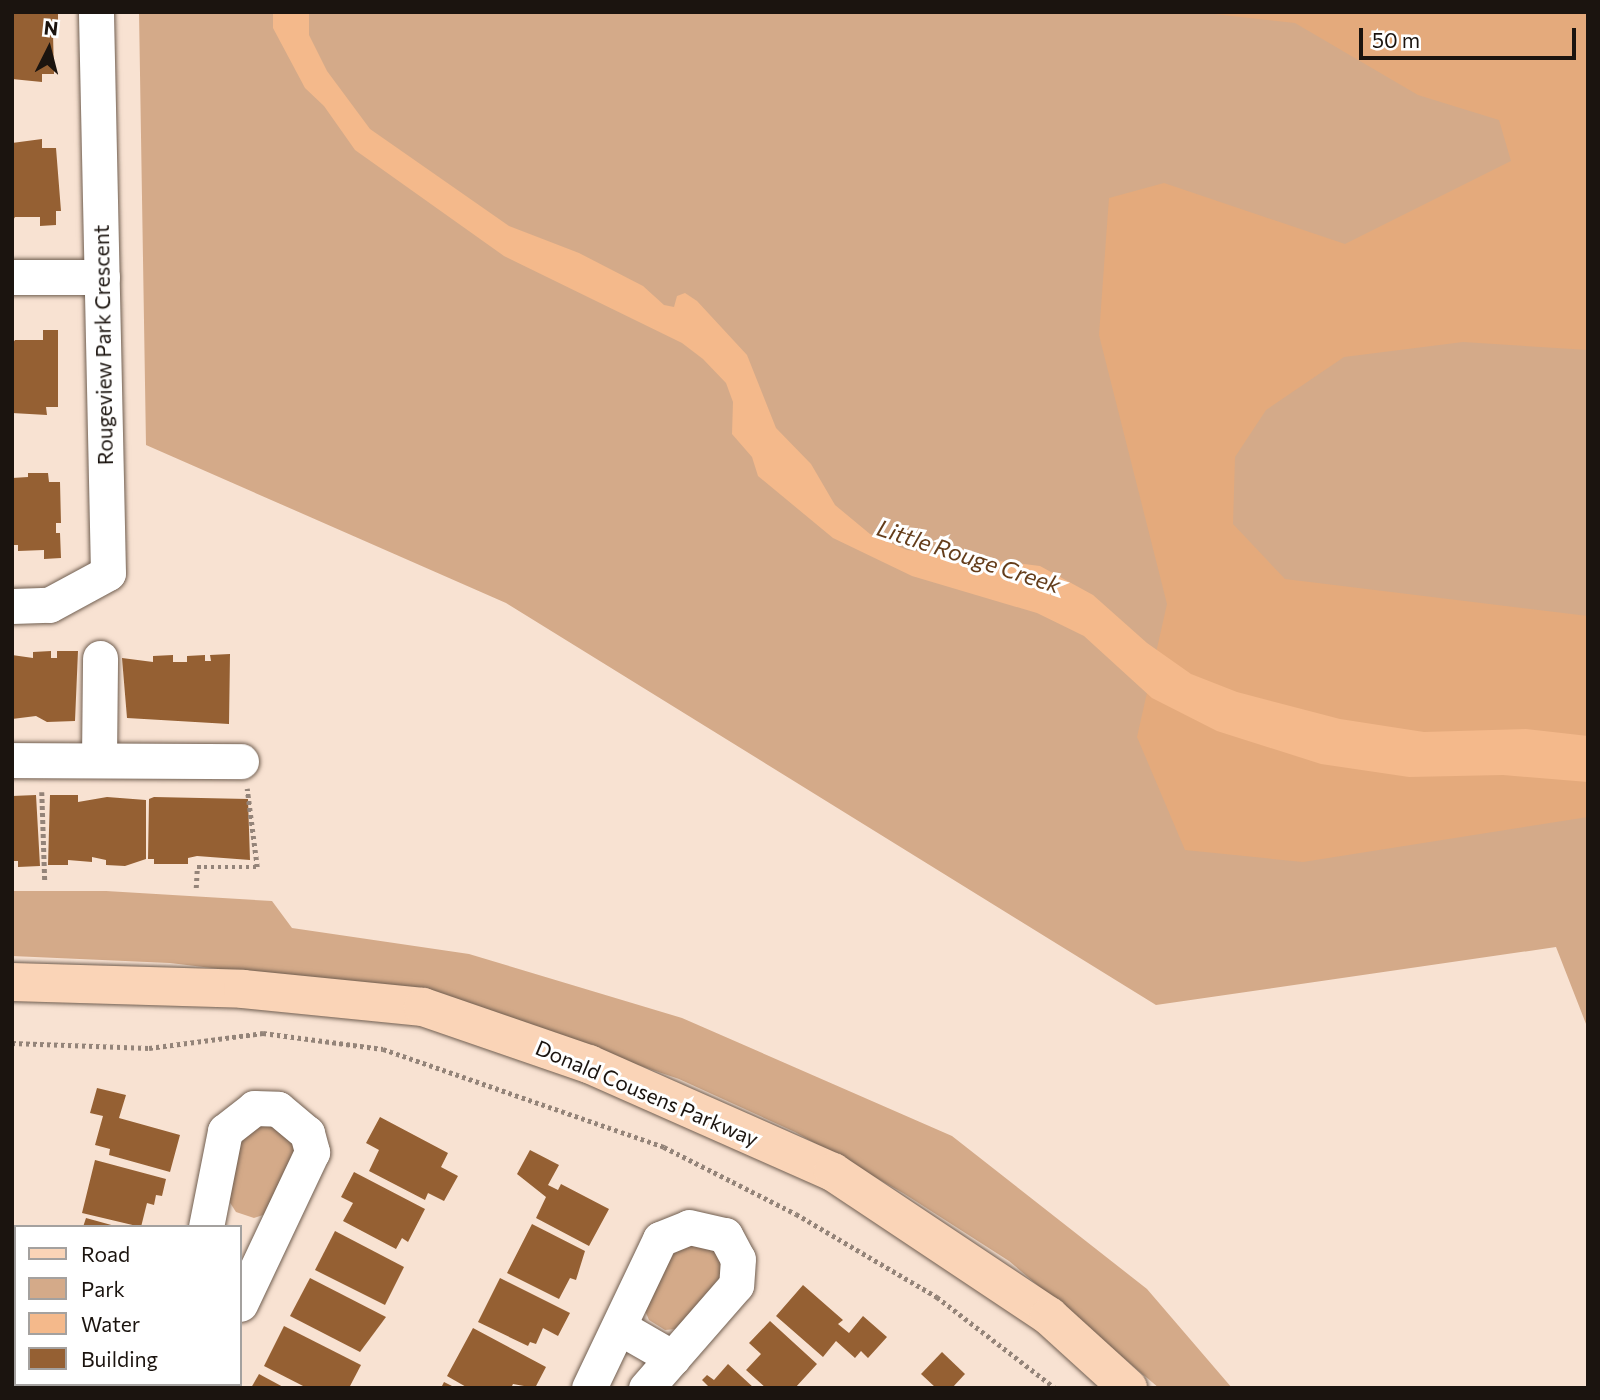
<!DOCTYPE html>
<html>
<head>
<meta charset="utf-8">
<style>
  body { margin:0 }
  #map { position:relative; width:1600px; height:1400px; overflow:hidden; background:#f8e2d2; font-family:Commissioner,sans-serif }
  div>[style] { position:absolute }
  .green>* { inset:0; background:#d4aa89 }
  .forest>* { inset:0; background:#e4aa7c }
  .water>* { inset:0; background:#f4b98b }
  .building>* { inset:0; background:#956033 }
  .path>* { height:4.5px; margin-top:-2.25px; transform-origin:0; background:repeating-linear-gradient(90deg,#948479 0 3.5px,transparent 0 7px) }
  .roads { filter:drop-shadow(0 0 2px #705e50) drop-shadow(0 0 2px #705e50) }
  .minor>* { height:35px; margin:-17.5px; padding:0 17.5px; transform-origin:17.5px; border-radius:17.5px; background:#fff }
  .major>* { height:38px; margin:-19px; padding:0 19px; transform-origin:19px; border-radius:19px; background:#fad4b7 }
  span { translate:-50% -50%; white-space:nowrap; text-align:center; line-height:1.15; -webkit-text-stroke:6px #fff; paint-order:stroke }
  .street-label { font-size:21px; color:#1b140f }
  .water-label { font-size:23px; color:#643d1b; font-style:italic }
  .frame { position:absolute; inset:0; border:14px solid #1b140f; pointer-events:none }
  .legend { position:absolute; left:14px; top:1225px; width:228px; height:161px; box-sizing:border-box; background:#fff; border:2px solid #a4a19f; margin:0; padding:9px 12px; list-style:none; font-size:21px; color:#1b140f }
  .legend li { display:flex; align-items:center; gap:14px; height:35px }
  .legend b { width:35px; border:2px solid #a4a19f }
  .north { position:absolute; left:14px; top:14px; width:70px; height:70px; -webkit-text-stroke:5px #fff; paint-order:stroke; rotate:6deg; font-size:19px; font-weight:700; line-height:28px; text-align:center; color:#1b140f }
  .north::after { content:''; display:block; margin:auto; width:24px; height:32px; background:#1b140f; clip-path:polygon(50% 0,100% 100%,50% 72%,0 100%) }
  .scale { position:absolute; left:1359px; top:28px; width:217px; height:32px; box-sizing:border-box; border:4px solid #1b140f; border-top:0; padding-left:9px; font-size:21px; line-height:24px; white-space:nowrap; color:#1b140f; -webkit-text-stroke:5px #fff; paint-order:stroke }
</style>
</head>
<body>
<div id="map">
  <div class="green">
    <div style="clip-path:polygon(139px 12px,1588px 12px,1588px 1029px,1556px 947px,1156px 1005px,506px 603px,146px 445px)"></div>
    <div style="clip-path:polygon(12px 891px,106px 891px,272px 901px,292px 928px,469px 954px,682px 1018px,952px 1136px,1147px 1289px,1232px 1388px,1159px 1388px,1009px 1261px,903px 1193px,795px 1132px,679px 1079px,550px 1035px,336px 983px,170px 963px,12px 956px)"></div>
    <div style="clip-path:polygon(270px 1120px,292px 1131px,297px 1153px,269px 1213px,254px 1218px,236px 1212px,227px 1198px,236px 1143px,246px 1127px)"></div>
    <div style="clip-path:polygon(676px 1242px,718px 1248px,726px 1270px,677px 1329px,665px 1330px,649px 1320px,643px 1306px)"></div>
  </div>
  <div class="forest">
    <div style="clip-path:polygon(1196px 12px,1588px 12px,1588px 350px,1463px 342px,1344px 357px,1266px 410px,1235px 457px,1233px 524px,1285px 579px,1588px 616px,1588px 817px,1303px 862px,1185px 850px,1137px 737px,1167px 604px,1099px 335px,1109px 198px,1164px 183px,1345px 244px,1511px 161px,1499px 120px,1418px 95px,1295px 23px)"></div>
  </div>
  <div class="water">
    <div style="clip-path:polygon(273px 12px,309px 12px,309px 35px,327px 71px,370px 129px,509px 226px,579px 253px,643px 286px,664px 305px,674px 307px,677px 296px,685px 293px,697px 301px,747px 355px,776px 428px,811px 464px,835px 505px,870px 534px,907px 550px,1040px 566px,1093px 595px,1147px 643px,1191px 674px,1237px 692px,1340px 719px,1424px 732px,1526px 729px,1588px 736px,1588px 782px,1503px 775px,1409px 777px,1321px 764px,1217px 731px,1152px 698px,1084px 636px,1037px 613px,912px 576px,833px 538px,758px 476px,752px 457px,732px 434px,733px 402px,726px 383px,703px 359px,682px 343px,504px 256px,355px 150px,324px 106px,305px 88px,273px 28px)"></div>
  </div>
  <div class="building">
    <div style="clip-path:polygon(12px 12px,58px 12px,58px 33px,53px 33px,54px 74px,42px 74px,42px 82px,12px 79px)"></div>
    <div style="clip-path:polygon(42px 139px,42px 148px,56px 148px,61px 211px,56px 211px,56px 225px,40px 226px,40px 217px,15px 217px,12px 222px,12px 143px)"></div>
    <div style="clip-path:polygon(43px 330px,58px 330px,58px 407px,46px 407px,47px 415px,12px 413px,12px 344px,15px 340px,43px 340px)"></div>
    <div style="clip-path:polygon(28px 473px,48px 473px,49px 482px,60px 482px,61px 523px,56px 523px,56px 533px,60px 533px,61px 558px,44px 559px,44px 550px,18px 551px,18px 545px,12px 545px,12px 478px,28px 477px)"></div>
    <div style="clip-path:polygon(51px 651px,51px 658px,57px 658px,57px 651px,78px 651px,75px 721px,47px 722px,36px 716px,12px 719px,12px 655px,33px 658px,33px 652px)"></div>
    <div style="clip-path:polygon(230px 654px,229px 724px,127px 718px,122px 658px,153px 662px,153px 656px,173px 655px,173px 662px,187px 662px,187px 656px,205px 655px,205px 661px,211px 661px,210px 655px)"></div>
    <div style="clip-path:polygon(36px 795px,40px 866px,18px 867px,18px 861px,12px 861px,12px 796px)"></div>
    <div style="clip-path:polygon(50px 795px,78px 795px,78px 802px,107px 797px,146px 800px,146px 859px,125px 866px,106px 865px,106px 860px,92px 857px,92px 862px,68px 860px,68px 865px,48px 865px)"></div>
    <div style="clip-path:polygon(154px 797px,248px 799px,250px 860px,197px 856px,188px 858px,188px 864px,154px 864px,154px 859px,148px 859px,149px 799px)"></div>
    <div style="clip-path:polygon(97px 1088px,126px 1095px,119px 1118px,180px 1135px,170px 1172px,109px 1155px,110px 1149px,95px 1145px,103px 1116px,90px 1113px)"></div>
    <div style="clip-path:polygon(380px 1117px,448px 1153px,441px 1167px,458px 1176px,444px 1201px,428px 1193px,425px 1200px,369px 1171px,379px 1150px,366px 1143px)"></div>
    <div style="clip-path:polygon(530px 1150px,559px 1165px,548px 1185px,558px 1190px,561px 1184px,609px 1209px,589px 1246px,536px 1218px,546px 1197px,517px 1174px)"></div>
    <div style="clip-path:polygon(95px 1160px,166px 1179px,162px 1196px,156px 1195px,154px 1205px,147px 1203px,141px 1227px,82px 1213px)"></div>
    <div style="clip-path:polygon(354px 1172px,425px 1209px,408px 1242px,402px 1238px,396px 1249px,343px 1221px,353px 1203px,341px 1197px)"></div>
    <div style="clip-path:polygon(86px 1218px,115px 1226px,114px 1227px,83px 1227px)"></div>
    <div style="clip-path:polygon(532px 1224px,585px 1251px,576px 1280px,570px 1278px,559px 1299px,507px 1273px)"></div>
    <div style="clip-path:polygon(335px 1231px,404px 1267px,385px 1305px,315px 1270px)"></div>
    <div style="clip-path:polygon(310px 1278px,386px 1317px,360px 1352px,290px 1316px)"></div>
    <div style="clip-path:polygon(500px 1278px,570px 1313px,558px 1336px,543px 1328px,536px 1344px,530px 1342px,528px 1346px,478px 1322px)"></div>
    <div style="clip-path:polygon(803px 1285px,843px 1320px,838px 1324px,849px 1333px,863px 1316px,887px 1337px,868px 1358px,861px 1351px,855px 1358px,836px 1341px,823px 1357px,776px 1316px)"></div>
    <div style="clip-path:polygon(770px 1321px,817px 1364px,795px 1388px,766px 1388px,746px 1370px,761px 1354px,749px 1343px)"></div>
    <div style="clip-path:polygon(284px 1326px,361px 1365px,349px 1388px,307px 1388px,264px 1366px)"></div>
    <div style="clip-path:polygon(473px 1328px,546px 1367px,535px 1388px,513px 1384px,511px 1388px,468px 1388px,447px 1376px)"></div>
    <div style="clip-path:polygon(942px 1352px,965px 1374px,952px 1388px,936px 1388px,921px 1374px)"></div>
    <div style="clip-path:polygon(728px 1364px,754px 1388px,710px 1388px,702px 1380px,707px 1375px,714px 1380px)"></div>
    <div style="clip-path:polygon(259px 1374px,285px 1388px,251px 1388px)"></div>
    <div style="clip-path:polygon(444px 1382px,456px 1388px,441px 1388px)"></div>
    <div style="clip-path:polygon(46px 1384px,66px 1384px,76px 1387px,45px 1388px)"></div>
    <div style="clip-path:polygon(86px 1384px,115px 1384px,114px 1388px)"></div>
  </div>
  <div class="path">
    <div style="left:42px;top:792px;width:89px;rotate:88.1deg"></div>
    <div style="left:196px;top:888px;width:21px;rotate:-87deg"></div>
    <div style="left:197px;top:867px;width:60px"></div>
    <div style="left:257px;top:867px;width:79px;rotate:-97.3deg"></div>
    <div style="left:12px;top:1043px;width:137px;rotate:2.1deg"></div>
    <div style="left:149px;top:1048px;width:115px;rotate:-7.5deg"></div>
    <div style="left:263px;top:1033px;width:121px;rotate:7.6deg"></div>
    <div style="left:383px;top:1049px;width:298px;rotate:19.2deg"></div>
    <div style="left:664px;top:1147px;width:148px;rotate:26.9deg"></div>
    <div style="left:796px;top:1214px;width:164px;rotate:30.5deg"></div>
    <div style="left:937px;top:1297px;width:149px;rotate:37.6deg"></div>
  </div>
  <div class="roads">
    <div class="minor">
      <div style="left:12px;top:277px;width:90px"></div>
      <div style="left:12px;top:606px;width:37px;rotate:-2deg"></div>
      <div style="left:49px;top:605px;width:67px;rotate:-28.5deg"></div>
      <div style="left:108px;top:573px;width:561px;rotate:-91.23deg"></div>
      <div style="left:99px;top:759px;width:101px;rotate:-89.4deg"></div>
      <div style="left:12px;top:760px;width:229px;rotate:0.3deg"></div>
      <div style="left:206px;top:1227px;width:98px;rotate:-78.8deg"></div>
      <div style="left:225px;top:1131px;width:37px;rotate:-38deg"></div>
      <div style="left:254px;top:1108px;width:24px;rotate:2deg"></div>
      <div style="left:278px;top:1109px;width:38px;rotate:40deg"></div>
      <div style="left:307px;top:1133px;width:20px;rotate:75deg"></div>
      <div style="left:312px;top:1152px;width:168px;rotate:115.3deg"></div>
      <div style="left:619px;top:1327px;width:62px;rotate:29.9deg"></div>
      <div style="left:185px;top:1388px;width:4px;rotate:-63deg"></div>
      <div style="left:589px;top:1388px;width:165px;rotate:-64.5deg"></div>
      <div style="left:660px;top:1239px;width:31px;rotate:-22deg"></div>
      <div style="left:689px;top:1227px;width:37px;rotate:13deg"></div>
      <div style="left:725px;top:1235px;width:27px;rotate:62deg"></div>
      <div style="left:738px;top:1259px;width:26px;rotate:94deg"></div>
      <div style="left:736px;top:1285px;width:137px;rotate:131.1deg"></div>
    </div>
    <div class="major">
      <div style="left:12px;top:982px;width:231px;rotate:1.7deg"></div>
      <div style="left:243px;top:989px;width:181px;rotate:5.7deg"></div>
      <div style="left:423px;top:1007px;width:176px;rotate:19deg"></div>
      <div style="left:589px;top:1064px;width:267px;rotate:23.9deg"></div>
      <div style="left:833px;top:1172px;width:260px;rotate:33.7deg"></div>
      <div style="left:1049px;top:1316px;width:107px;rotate:42.3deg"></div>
    </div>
  </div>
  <div class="street-label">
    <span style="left:103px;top:345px;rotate:-91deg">Rougeview Park Crescent</span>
    <span style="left:647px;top:1093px;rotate:23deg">Donald Cousens Parkway</span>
  </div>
  <div class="water-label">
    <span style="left:969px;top:556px;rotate:18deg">Little Rouge Creek</span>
  </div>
  <div class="frame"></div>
  <ul class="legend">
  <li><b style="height:9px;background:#fad4b7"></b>Road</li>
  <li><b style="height:19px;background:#d4aa89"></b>Park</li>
  <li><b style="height:19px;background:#f4b98b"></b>Water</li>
  <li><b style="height:19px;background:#956033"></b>Building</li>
  </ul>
  <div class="north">N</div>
  <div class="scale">50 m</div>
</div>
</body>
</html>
